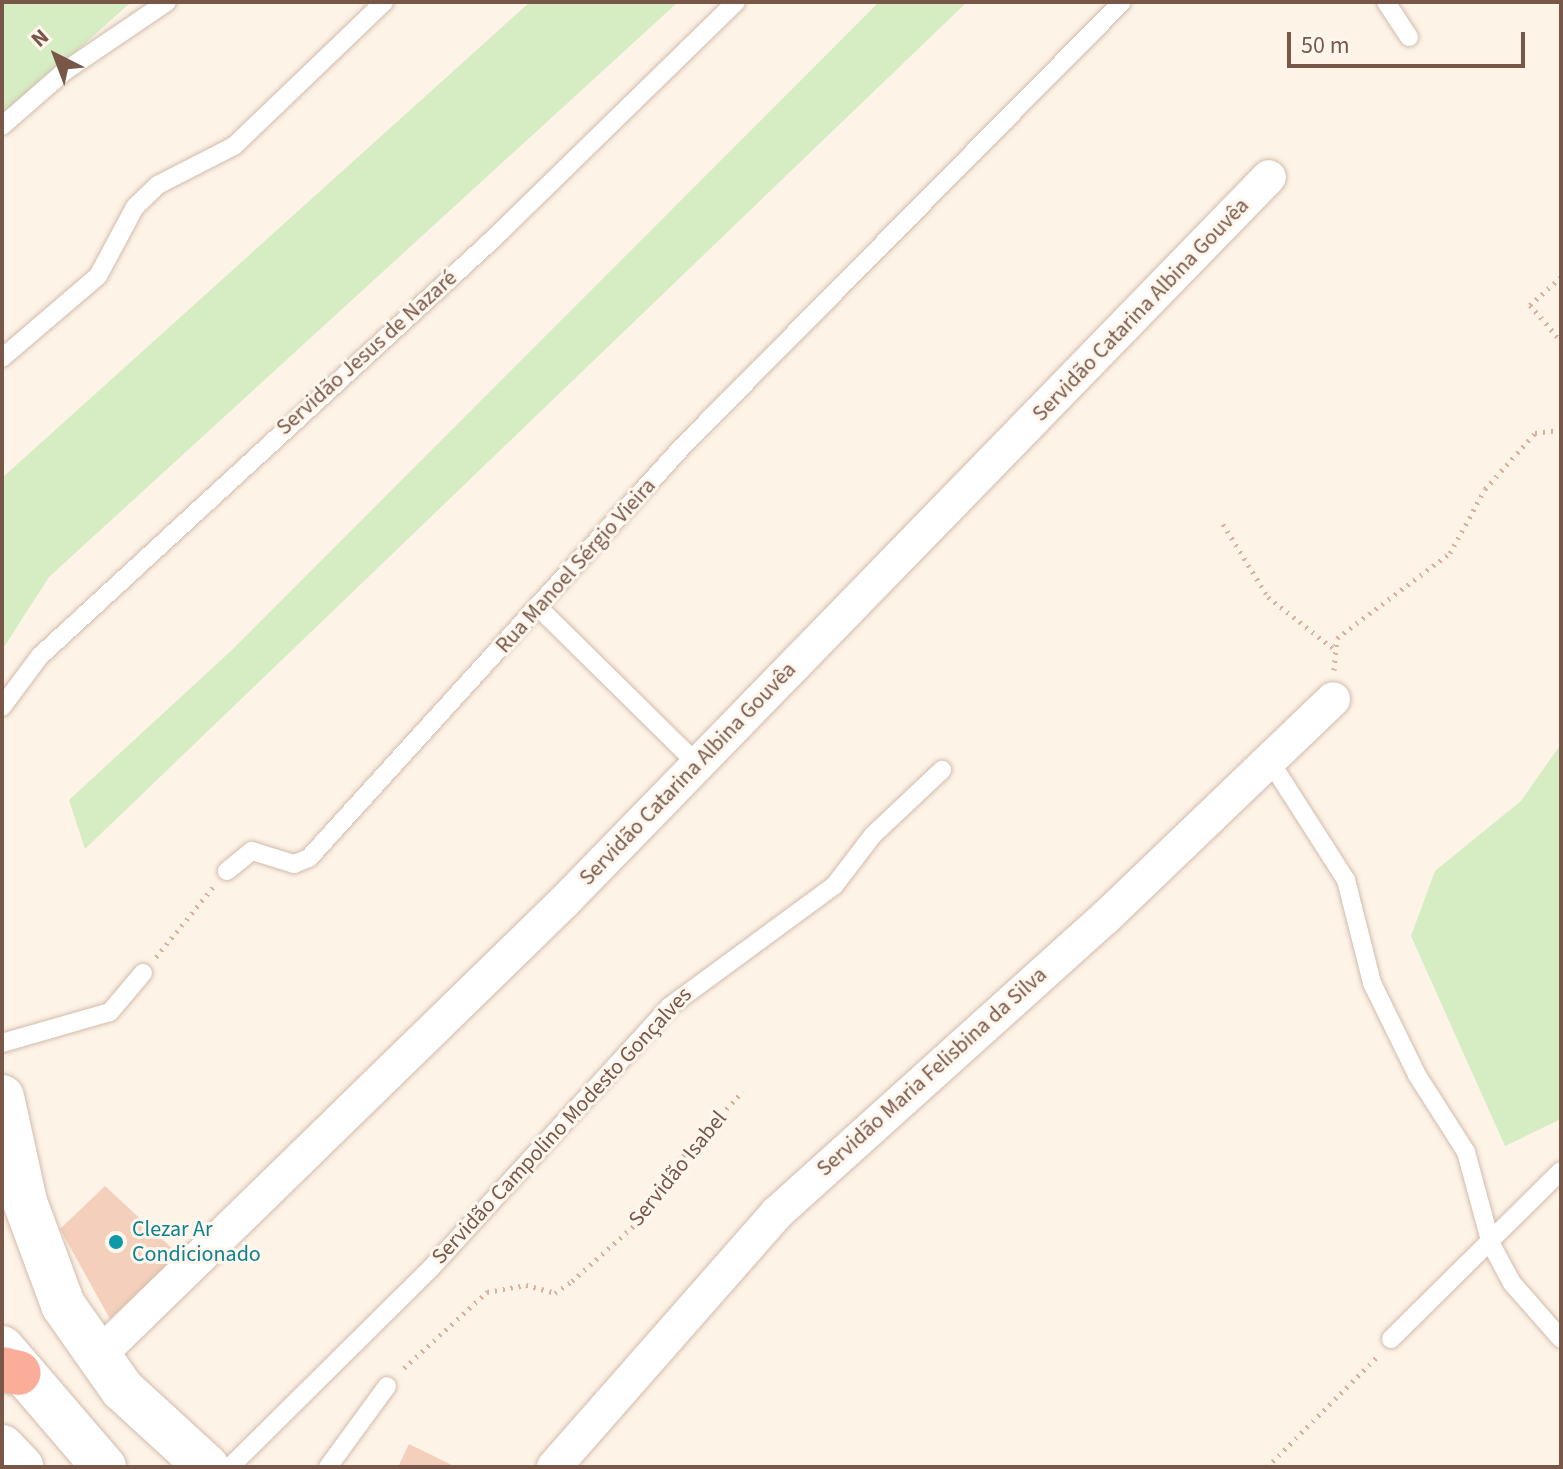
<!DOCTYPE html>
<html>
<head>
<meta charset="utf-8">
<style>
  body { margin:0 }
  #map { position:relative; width:1563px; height:1469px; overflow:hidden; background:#fdf3e6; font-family:"Source Sans 3",sans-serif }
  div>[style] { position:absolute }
  .green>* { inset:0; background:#d6ecc3 }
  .building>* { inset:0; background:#f4cfbc }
  .path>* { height:5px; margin-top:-2.5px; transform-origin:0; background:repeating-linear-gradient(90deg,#d9b29f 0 2px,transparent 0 8px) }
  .roads { filter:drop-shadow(0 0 2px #d2bcad) drop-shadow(0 0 2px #d2bcad) }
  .lane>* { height:18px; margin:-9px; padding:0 9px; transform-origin:9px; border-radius:9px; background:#fff }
  .street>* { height:34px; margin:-17px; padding:0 17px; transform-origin:17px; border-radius:17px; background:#fff }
  .secondary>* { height:44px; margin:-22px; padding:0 22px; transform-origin:22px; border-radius:22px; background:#fff }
  .highway>* { height:44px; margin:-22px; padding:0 22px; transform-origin:22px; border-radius:22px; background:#faae9a }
  .dots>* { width:22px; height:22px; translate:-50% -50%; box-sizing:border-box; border:4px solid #fff7ed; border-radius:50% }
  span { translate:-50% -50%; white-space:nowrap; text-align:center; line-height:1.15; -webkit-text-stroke:6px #fff7ed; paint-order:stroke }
  .street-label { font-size:22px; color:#785749 }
  .culture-label { font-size:22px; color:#0d838f }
  .left { translate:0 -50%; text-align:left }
  .frame { position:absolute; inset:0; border:4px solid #785749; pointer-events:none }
  .north { position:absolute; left:16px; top:16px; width:80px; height:80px; -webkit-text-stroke:6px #fff7ed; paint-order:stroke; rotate:318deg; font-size:22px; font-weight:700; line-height:32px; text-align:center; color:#785749 }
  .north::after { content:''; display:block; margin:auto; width:28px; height:36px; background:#785749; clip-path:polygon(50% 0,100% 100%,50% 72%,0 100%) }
  .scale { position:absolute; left:1287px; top:32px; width:238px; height:36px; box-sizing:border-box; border:4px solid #785749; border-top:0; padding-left:10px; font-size:24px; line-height:28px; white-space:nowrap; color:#785749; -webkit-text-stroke:6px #fff7ed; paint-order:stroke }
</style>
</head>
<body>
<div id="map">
  <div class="green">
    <div style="clip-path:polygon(2px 2px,131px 2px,2px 118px)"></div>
    <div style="clip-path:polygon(530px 2px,678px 2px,49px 577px,2px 650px,2px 478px)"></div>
    <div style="clip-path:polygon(879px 2px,967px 2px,85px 849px,69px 800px,232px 650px)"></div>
    <div style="clip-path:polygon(1561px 744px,1561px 1119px,1505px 1146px,1411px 936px,1435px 871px,1521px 801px)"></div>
  </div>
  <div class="building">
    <div style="clip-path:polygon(105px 1186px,178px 1254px,110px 1319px,60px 1229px)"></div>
    <div style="clip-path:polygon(409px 1444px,452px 1465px,451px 1467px,398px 1467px)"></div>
  </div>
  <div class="path">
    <div style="left:1561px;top:277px;width:42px;rotate:137.9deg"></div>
    <div style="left:1530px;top:305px;width:48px;rotate:49.3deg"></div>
    <div style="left:1223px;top:524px;width:86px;rotate:58.3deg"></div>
    <div style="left:1268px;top:597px;width:84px;rotate:38.2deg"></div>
    <div style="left:1334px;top:670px;width:32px;rotate:-85deg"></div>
    <div style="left:1337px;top:638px;width:141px;rotate:-37deg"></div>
    <div style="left:1450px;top:553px;width:73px;rotate:-61.3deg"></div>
    <div style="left:1485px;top:489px;width:75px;rotate:-48.2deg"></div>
    <div style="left:1535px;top:433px;width:26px;rotate:-7deg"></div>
    <div style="left:156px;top:957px;width:90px;rotate:-50.8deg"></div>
    <div style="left:404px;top:1368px;width:113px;rotate:-42.5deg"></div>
    <div style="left:487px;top:1292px;width:40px;rotate:-10deg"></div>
    <div style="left:526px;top:1285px;width:30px;rotate:15deg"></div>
    <div style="left:555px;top:1293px;width:21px;rotate:-35deg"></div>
    <div style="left:572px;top:1281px;width:101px;rotate:-41.8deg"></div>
    <div style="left:647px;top:1214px;width:68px;rotate:-58.2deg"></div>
    <div style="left:683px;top:1156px;width:88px;rotate:-47.3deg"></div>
    <div style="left:1267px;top:1467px;width:154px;rotate:-45deg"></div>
  </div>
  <div class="roads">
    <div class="lane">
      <div style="left:1386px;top:2px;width:42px;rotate:56.7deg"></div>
      <div style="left:2px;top:126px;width:84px;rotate:-41.1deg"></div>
      <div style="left:65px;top:71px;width:123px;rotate:-34.1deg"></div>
      <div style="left:2px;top:358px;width:126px;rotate:-40.5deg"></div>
      <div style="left:98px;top:276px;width:78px;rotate:-61.8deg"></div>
      <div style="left:135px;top:207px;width:32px;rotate:-44deg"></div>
      <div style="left:158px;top:185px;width:85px;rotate:-27.2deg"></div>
      <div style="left:234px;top:146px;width:208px;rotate:-43.8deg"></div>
      <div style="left:540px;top:609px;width:222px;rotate:44.6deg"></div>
      <div style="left:2px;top:707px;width:64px;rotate:-53.3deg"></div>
      <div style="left:40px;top:656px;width:614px;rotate:-42.63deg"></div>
      <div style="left:492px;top:240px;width:341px;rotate:-44.3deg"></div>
      <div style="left:1268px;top:758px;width:145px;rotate:57.4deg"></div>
      <div style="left:1346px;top:880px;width:106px;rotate:75.8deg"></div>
      <div style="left:1372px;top:983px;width:102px;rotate:63.9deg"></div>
      <div style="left:1417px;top:1075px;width:91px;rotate:57.5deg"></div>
      <div style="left:1466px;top:1152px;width:95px;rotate:74.8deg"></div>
      <div style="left:1491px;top:1244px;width:44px;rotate:61.7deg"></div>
      <div style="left:1512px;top:1283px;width:74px;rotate:48.8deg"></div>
      <div style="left:227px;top:871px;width:32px;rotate:-39deg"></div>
      <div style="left:252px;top:851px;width:44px;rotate:17.2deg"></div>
      <div style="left:294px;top:864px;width:16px;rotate:-22deg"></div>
      <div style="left:309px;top:858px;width:556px;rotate:-47.77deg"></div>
      <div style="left:683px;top:446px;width:624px;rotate:-45.32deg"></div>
      <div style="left:2px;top:1043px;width:112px;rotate:-16deg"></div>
      <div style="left:110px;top:1012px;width:51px;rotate:-49.8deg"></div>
      <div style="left:1391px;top:1339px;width:239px;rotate:-44.7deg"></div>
      <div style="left:230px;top:1467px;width:283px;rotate:-44.7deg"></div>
      <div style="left:431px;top:1268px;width:353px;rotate:-47.6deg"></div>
      <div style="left:669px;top:1007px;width:205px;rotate:-36.3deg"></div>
      <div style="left:834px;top:886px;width:64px;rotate:-52.6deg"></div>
      <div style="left:873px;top:835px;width:95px;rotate:-43.3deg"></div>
      <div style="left:328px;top:1467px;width:100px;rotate:-53.9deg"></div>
    </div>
    <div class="street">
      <div style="left:95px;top:1359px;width:655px;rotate:-44.26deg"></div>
      <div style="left:564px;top:902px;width:1011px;rotate:-45.8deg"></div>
      <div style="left:554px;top:1467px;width:338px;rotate:-48.7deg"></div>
      <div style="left:777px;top:1213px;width:441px;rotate:-42deg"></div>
      <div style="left:1105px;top:918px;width:316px;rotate:-43.8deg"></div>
    </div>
    <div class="secondary">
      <div style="left:2px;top:1097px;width:107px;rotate:77.6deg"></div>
      <div style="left:25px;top:1202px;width:110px;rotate:69.7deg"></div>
      <div style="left:63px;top:1305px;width:103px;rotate:54.9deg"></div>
      <div style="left:122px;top:1389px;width:115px;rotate:42.5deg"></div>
      <div style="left:2px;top:1348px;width:157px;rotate:49.4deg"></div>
      <div style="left:2px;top:1447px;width:28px;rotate:46deg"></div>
    </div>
    <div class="highway">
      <div style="left:2px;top:1369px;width:17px;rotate:13deg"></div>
    </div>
  </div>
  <div class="dots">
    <div style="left:116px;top:1242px;background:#0f9aa8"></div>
  </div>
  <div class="street-label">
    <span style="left:1141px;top:310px;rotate:-46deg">Servidão Catarina Albina Gouvêa</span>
    <span style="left:367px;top:353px;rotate:-42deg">Servidão Jesus de Nazaré</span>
    <span style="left:576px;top:566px;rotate:-48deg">Rua Manoel Sérgio Vieira</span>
    <span style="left:688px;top:774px;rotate:-46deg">Servidão Catarina Albina Gouvêa</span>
    <span style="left:932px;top:1072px;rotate:-42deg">Servidão Maria Felisbina da Silva</span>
    <span style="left:562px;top:1126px;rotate:-47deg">Servidão Campolino Modesto Gonçalves</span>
    <span style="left:678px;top:1169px;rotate:-51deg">Servidão Isabel</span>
  </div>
  <div class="culture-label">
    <span class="left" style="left:132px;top:1242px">Clezar Ar<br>Condicionado</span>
  </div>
  <div class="frame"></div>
  <div class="north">N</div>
  <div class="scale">50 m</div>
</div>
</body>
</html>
